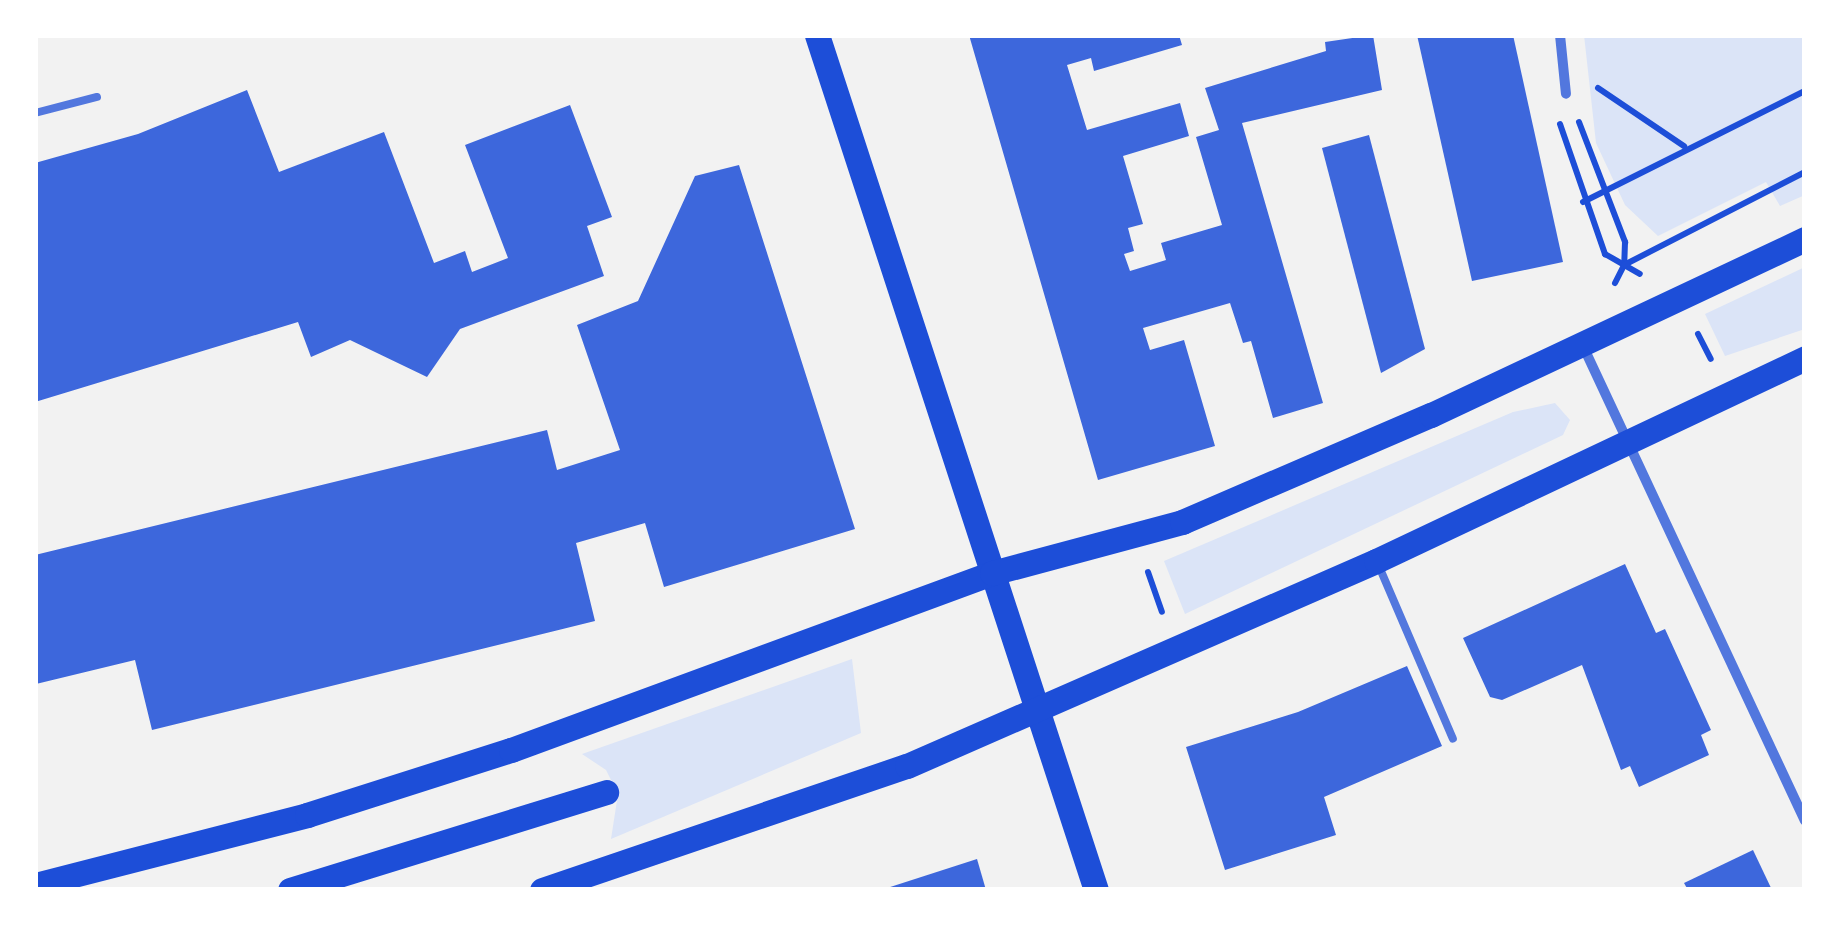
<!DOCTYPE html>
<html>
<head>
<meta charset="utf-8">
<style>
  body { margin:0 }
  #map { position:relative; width:1840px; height:925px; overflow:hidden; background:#f2f2f2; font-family:"IBM Plex Serif",serif }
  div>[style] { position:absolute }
  .green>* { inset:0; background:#dbe4f7 }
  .building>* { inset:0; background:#3d67dc }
  .path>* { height:6px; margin:-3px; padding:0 3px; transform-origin:3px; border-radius:3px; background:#1d4ed8 }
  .service>* { height:8px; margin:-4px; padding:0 4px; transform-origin:4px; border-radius:4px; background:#5277de }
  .minor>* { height:10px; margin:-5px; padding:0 5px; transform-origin:5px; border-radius:5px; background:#5277de }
  .primary>* { height:25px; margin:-12.5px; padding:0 12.5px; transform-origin:12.5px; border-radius:12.5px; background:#1d4ed8 }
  span { translate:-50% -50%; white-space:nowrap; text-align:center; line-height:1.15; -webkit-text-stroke:10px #fff; paint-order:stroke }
  .frame { position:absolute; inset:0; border:38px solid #fff; pointer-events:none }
</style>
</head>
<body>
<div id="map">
  <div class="green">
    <div style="clip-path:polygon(1584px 35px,1805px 35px,1805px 195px,1780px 206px,1766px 182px,1658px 236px,1625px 205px,1596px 143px)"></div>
    <div style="clip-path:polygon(1805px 267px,1805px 329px,1725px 356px,1705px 314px)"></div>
    <div style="clip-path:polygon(1555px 403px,1570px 420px,1563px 435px,1185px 614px,1164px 561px,1513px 412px)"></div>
    <div style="clip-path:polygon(852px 659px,861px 733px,611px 839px,618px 794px,606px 770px,582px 754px)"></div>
  </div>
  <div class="building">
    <div style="clip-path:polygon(969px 35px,1179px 35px,1182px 45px,1094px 71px,1091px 58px,1067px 65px,1087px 130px,1180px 103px,1189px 136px,1123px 156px,1143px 224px,1128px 228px,1134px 251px,1124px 254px,1130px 271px,1166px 260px,1161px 243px,1222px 225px,1196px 137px,1219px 130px,1205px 88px,1326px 51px,1325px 42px,1373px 35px,1382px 90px,1242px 123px,1323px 403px,1273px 418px,1251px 341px,1243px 343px,1230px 303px,1143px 328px,1150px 350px,1184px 340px,1215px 446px,1098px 480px)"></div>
    <div style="clip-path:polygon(1417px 35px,1513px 35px,1563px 262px,1472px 281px)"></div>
    <div style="clip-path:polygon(247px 90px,279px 172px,384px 132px,434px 263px,465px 251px,472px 272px,508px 258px,465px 145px,570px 105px,612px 217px,587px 226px,604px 276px,460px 329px,427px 377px,350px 340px,311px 357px,298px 322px,35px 402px,35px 163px,138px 134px)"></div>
    <div style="clip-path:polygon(1369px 135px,1425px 349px,1381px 373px,1322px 148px)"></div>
    <div style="clip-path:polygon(739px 165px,855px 529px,664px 587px,645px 523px,576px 543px,595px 621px,152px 730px,135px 660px,36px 684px,35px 555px,547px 430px,557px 470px,620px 450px,577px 325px,638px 301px,695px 176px)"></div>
    <div style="clip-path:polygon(1625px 564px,1656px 633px,1665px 629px,1711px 730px,1701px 735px,1709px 755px,1639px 787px,1630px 766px,1621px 770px,1582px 665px,1502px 700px,1490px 697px,1463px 638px)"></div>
    <div style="clip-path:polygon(1407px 666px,1442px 746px,1324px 797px,1336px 835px,1225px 870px,1186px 747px,1298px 712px)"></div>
    <div style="clip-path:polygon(1753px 850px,1772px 890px,1688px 890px,1684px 883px)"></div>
    <div style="clip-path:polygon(977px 859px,986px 890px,884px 890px,884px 889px)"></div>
  </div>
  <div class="path">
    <div style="left:1598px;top:88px;width:104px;rotate:34deg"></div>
    <div style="left:1579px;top:122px;width:129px;rotate:69deg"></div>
    <div style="left:1625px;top:242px;width:23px;rotate:92deg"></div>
    <div style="left:1560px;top:124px;width:138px;rotate:70.9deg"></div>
    <div style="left:1605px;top:254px;width:40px;rotate:29.7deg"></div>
    <div style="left:1583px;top:202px;width:248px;rotate:-26.6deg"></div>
    <div style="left:1615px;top:283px;width:20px;rotate:-63deg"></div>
    <div style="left:1624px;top:265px;width:203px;rotate:-27.2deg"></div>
    <div style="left:1698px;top:334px;width:28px;rotate:63deg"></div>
    <div style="left:1148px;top:572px;width:42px;rotate:70.7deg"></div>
  </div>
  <div class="service">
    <div style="left:35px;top:113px;width:64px;rotate:-14.5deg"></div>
    <div style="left:1378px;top:564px;width:190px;rotate:66.8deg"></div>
  </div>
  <div class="minor">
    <div style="left:1560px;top:35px;width:59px;rotate:84.2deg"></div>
    <div style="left:1583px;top:346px;width:524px;rotate:64.95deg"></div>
  </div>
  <div class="primary">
    <div style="left:817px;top:35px;width:899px;rotate:71.93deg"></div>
    <div style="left:35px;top:885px;width:281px;rotate:-14.4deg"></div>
    <div style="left:307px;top:815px;width:214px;rotate:-17.7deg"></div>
    <div style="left:511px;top:750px;width:513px;rotate:-20.2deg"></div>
    <div style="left:992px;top:573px;width:197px;rotate:-15deg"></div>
    <div style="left:1182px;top:522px;width:271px;rotate:-23.3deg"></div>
    <div style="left:1431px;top:415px;width:413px;rotate:-25.2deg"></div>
    <div style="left:290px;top:890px;width:331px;rotate:-17.2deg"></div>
    <div style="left:542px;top:890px;width:385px;rotate:-18.8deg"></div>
    <div style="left:907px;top:766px;width:512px;rotate:-23.61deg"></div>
    <div style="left:1376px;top:561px;width:475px;rotate:-25.3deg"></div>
  </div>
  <div class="frame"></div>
</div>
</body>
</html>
